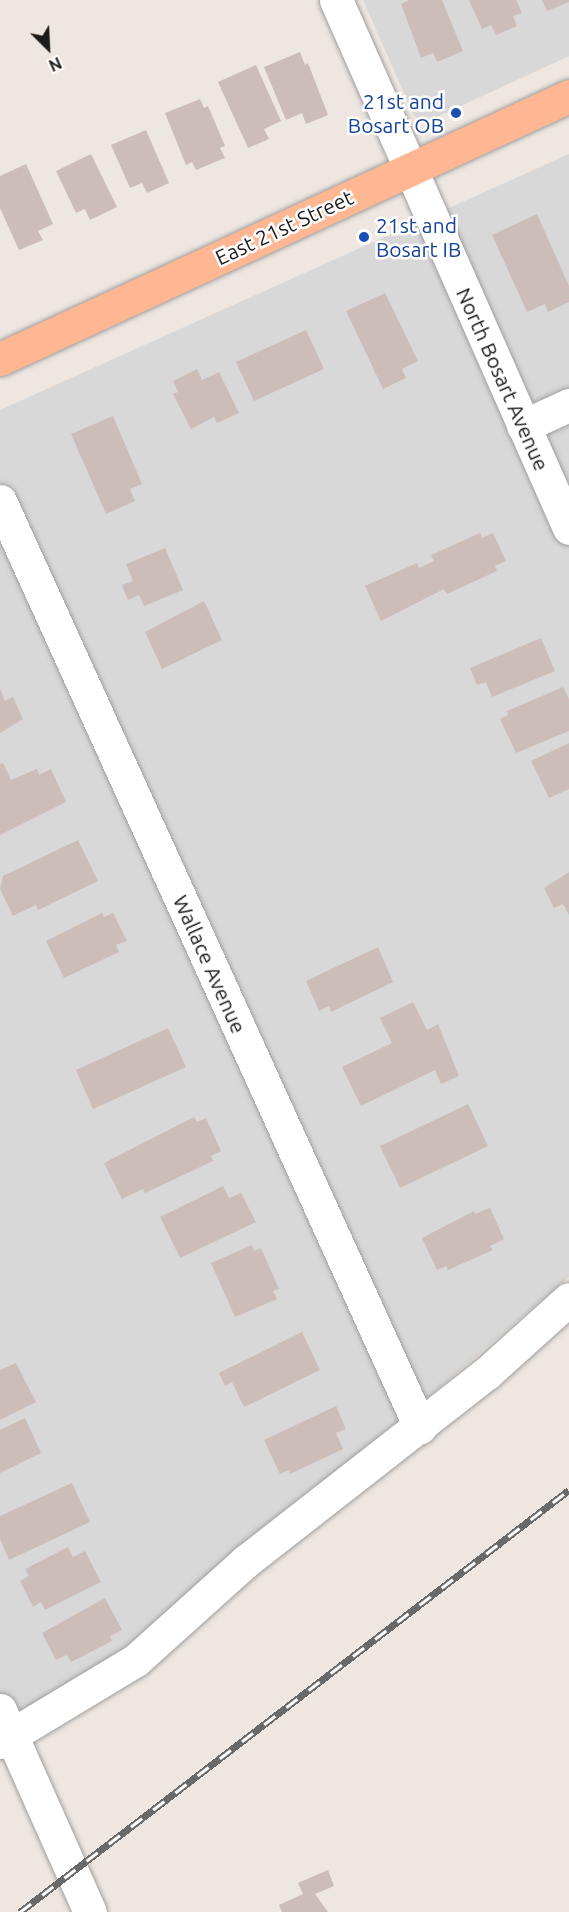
<!DOCTYPE html>
<html>
<head>
<meta charset="utf-8">
<style>
  body { margin:0 }
  #map { position:relative; width:569px; height:1912px; overflow:hidden; background:#eee6e0; font-family:Ubuntu,sans-serif }
  div>[style] { position:absolute }
  .residential>* { inset:0; background:#d9d8d8 }
  .building>* { inset:0; background:#cdbdb9 }
  .roads { filter:drop-shadow(0 0 2px #9f9f9f) drop-shadow(0 0 2px #9f9f9f) }
  .minor>* { height:33px; margin:-16.5px; padding:0 16.5px; transform-origin:16.5px; border-radius:16.5px; background:#fff }
  .major>* { height:33px; margin:-16.5px; padding:0 16.5px; transform-origin:16.5px; border-radius:16.5px; background:#ffb693 }
  .rail>* { height:7px; margin-top:-3.5px; transform-origin:0; background:repeating-linear-gradient(90deg,#fff 0 14px,#696969 0 28px); box-sizing:border-box; border-block:2px solid #696969 }
  .dots>* { width:16px; height:16px; translate:-50% -50%; box-sizing:border-box; border:3px solid #fff; border-radius:50% }
  span { translate:-50% -50%; white-space:nowrap; text-align:center; line-height:1.15; -webkit-text-stroke:5px #fff; paint-order:stroke }
  .transit-label { font-size:21px; color:#164399 }
  .right { translate:-100% -50%; text-align:right }
  .left { translate:0 -50%; text-align:left }
  .street-label { font-size:21px; color:#1b1b1b }
  .north { position:absolute; left:18px; top:18px; width:60px; height:60px; -webkit-text-stroke:4px #fff; paint-order:stroke; rotate:156deg; font-size:16px; font-weight:700; line-height:24px; text-align:center; color:#1b1b1b }
  .north::after { content:''; display:block; margin:auto; width:21px; height:27px; background:#1b1b1b; clip-path:polygon(50% 0,100% 100%,50% 72%,0 100%) }
</style>
</head>
<body>
<div id="map">
  <div class="residential">
    <div style="clip-path:polygon(363px 0,569px 0,569px 56px,426px 122px,414px 116px)"></div>
    <div style="clip-path:polygon(569px 154px,569px 1277px,129px 1651px,0 1745px,0 410px)"></div>
  </div>
  <div class="building">
    <div style="clip-path:polygon(409px 0,442px 0,463px 51px,437px 62px,433px 53px,421px 58px,401px 4px)"></div>
    <div style="clip-path:polygon(469px 0,516px 0,522px 13px,513px 16px,517px 26px,496px 35px,491px 25px,482px 29px)"></div>
    <div style="clip-path:polygon(542px 0,569px 0,569px 2px,547px 11px)"></div>
    <div style="clip-path:polygon(300px 52px,305px 65px,308px 63px,328px 115px,306px 124px,302px 113px,286px 120px,264px 67px)"></div>
    <div style="clip-path:polygon(256px 65px,281px 121px,264px 129px,269px 139px,248px 148px,218px 82px)"></div>
    <div style="clip-path:polygon(200px 99px,204px 108px,208px 106px,225px 146px,220px 148px,225px 158px,196px 170px,192px 162px,186px 165px,165px 113px)"></div>
    <div style="clip-path:polygon(146px 130px,169px 183px,147px 193px,142px 183px,130px 188px,111px 145px)"></div>
    <div style="clip-path:polygon(91px 154px,117px 207px,90px 220px,85px 209px,76px 213px,56px 171px)"></div>
    <div style="clip-path:polygon(26px 164px,53px 224px,38px 231px,43px 240px,19px 250px,0 208px,0 176px)"></div>
    <div style="clip-path:polygon(537px 214px,569px 286px,569px 302px,548px 312px,545px 304px,527px 312px,492px 235px)"></div>
    <div style="clip-path:polygon(385px 293px,418px 361px,402px 369px,406px 378px,383px 389px,346px 311px)"></div>
    <div style="clip-path:polygon(306px 330px,324px 369px,254px 401px,236px 362px)"></div>
    <div style="clip-path:polygon(197px 369px,202px 380px,219px 372px,239px 413px,217px 423px,214px 417px,191px 429px,173px 394px,178px 392px,173px 381px)"></div>
    <div style="clip-path:polygon(113px 416px,142px 484px,130px 489px,135px 501px,106px 514px,71px 434px)"></div>
    <div style="clip-path:polygon(480px 533px,482px 538px,493px 533px,506px 561px,495px 566px,497px 571px,447px 594px,444px 589px,381px 621px,365px 586px,417px 563px,419px 568px,434px 561px,431px 555px)"></div>
    <div style="clip-path:polygon(165px 548px,183px 590px,144px 606px,139px 595px,128px 600px,122px 585px,133px 581px,126px 564px)"></div>
    <div style="clip-path:polygon(204px 601px,222px 640px,162px 669px,145px 632px)"></div>
    <div style="clip-path:polygon(541px 638px,555px 671px,492px 697px,486px 682px,477px 685px,470px 668px)"></div>
    <div style="clip-path:polygon(563px 687px,569px 699px,569px 731px,516px 753px,500px 719px,508px 715px,507px 711px)"></div>
    <div style="clip-path:polygon(0 689px,5px 701px,13px 697px,23px 719px,0 733px)"></div>
    <div style="clip-path:polygon(569px 743px,569px 789px,549px 798px,531px 761px)"></div>
    <div style="clip-path:polygon(3px 763px,11px 780px,37px 769px,39px 775px,51px 769px,66px 802px,0 835px,0 764px)"></div>
    <div style="clip-path:polygon(78px 840px,98px 881px,38px 910px,36px 905px,13px 916px,0 889px,3px 876px)"></div>
    <div style="clip-path:polygon(569px 872px,569px 915px,563px 904px,554px 908px,544px 888px)"></div>
    <div style="clip-path:polygon(102px 913px,104px 917px,113px 913px,127px 941px,116px 945px,119px 952px,64px 978px,46px 941px)"></div>
    <div style="clip-path:polygon(378px 947px,393px 982px,331px 1012px,329px 1006px,319px 1011px,306px 981px)"></div>
    <div style="clip-path:polygon(413px 1002px,427px 1030px,438px 1024px,459px 1076px,441px 1084px,435px 1070px,361px 1106px,342px 1067px,392px 1043px,380px 1018px)"></div>
    <div style="clip-path:polygon(168px 1028px,186px 1067px,93px 1109px,76px 1070px)"></div>
    <div style="clip-path:polygon(468px 1104px,488px 1146px,400px 1188px,380px 1146px)"></div>
    <div style="clip-path:polygon(194px 1117px,197px 1122px,206px 1118px,221px 1151px,211px 1156px,213px 1161px,145px 1193px,143px 1189px,122px 1199px,104px 1163px)"></div>
    <div style="clip-path:polygon(223px 1186px,229px 1198px,241px 1193px,256px 1222px,180px 1258px,160px 1217px)"></div>
    <div style="clip-path:polygon(490px 1208px,504px 1239px,490px 1246px,493px 1250px,448px 1270px,446px 1266px,437px 1270px,422px 1238px,474px 1211px,475px 1214px)"></div>
    <div style="clip-path:polygon(252px 1245px,254px 1251px,261px 1248px,279px 1289px,273px 1291px,277px 1299px,235px 1317px,211px 1263px)"></div>
    <div style="clip-path:polygon(302px 1332px,320px 1370px,244px 1407px,232px 1382px,225px 1386px,219px 1373px)"></div>
    <div style="clip-path:polygon(16px 1363px,36px 1402px,0 1420px,0 1370px)"></div>
    <div style="clip-path:polygon(336px 1406px,346px 1429px,336px 1433px,343px 1449px,290px 1474px,289px 1470px,280px 1474px,264px 1440px)"></div>
    <div style="clip-path:polygon(25px 1418px,41px 1453px,0 1473px,0 1430px)"></div>
    <div style="clip-path:polygon(72px 1483px,90px 1522px,9px 1560px,0 1539px,0 1516px)"></div>
    <div style="clip-path:polygon(68px 1547px,73px 1557px,85px 1551px,101px 1582px,45px 1610px,41px 1602px,33px 1607px,20px 1581px,29px 1576px,25px 1569px)"></div>
    <div style="clip-path:polygon(105px 1598px,122px 1630px,110px 1636px,112px 1641px,71px 1662px,67px 1655px,56px 1660px,42px 1633px)"></div>
    <div style="clip-path:polygon(328px 1870px,334px 1886px,315px 1894px,328px 1912px,282px 1912px,279px 1905px,303px 1894px,298px 1883px)"></div>
  </div>
  <div class="roads">
    <div class="minor">
      <div style="left:336px;top:0;width:577px;rotate:66.19deg"></div>
      <div style="left:523px;top:426px;width:51px;rotate:-24.5deg"></div>
      <div style="left:0;top:501px;width:1017px;rotate:65.6deg"></div>
      <div style="left:0;top:1710px;width:221px;rotate:66deg"></div>
      <div style="left:0;top:1742px;width:159px;rotate:-31.1deg"></div>
      <div style="left:136px;top:1660px;width:148px;rotate:-42deg"></div>
      <div style="left:246px;top:1561px;width:306px;rotate:-38deg"></div>
      <div style="left:487px;top:1373px;width:110px;rotate:-42.1deg"></div>
    </div>
    <div class="major">
      <div style="left:0;top:359px;width:627px;rotate:-24.81deg"></div>
    </div>
  </div>
  <div class="rail">
    <div style="left:20px;top:1912px;width:692px;rotate:-37.55deg"></div>
  </div>
  <div class="dots">
    <div style="left:456px;top:113px;background:#1a4fb4"></div>
    <div style="left:364px;top:237px;background:#1a4fb4"></div>
  </div>
  <div class="transit-label">
    <span class="right" style="left:444px;top:113px">21st and<br>Bosart OB</span>
    <span class="left" style="left:376px;top:237px">21st and<br>Bosart IB</span>
  </div>
  <div class="street-label">
    <span style="left:284px;top:227px;rotate:-25deg">East 21st Street</span>
    <span style="left:503px;top:379px;rotate:66deg">North Bosart Avenue</span>
    <span style="left:210px;top:964px;rotate:66deg">Wallace Avenue</span>
  </div>
  <div class="north">N</div>
</div>
</body>
</html>
